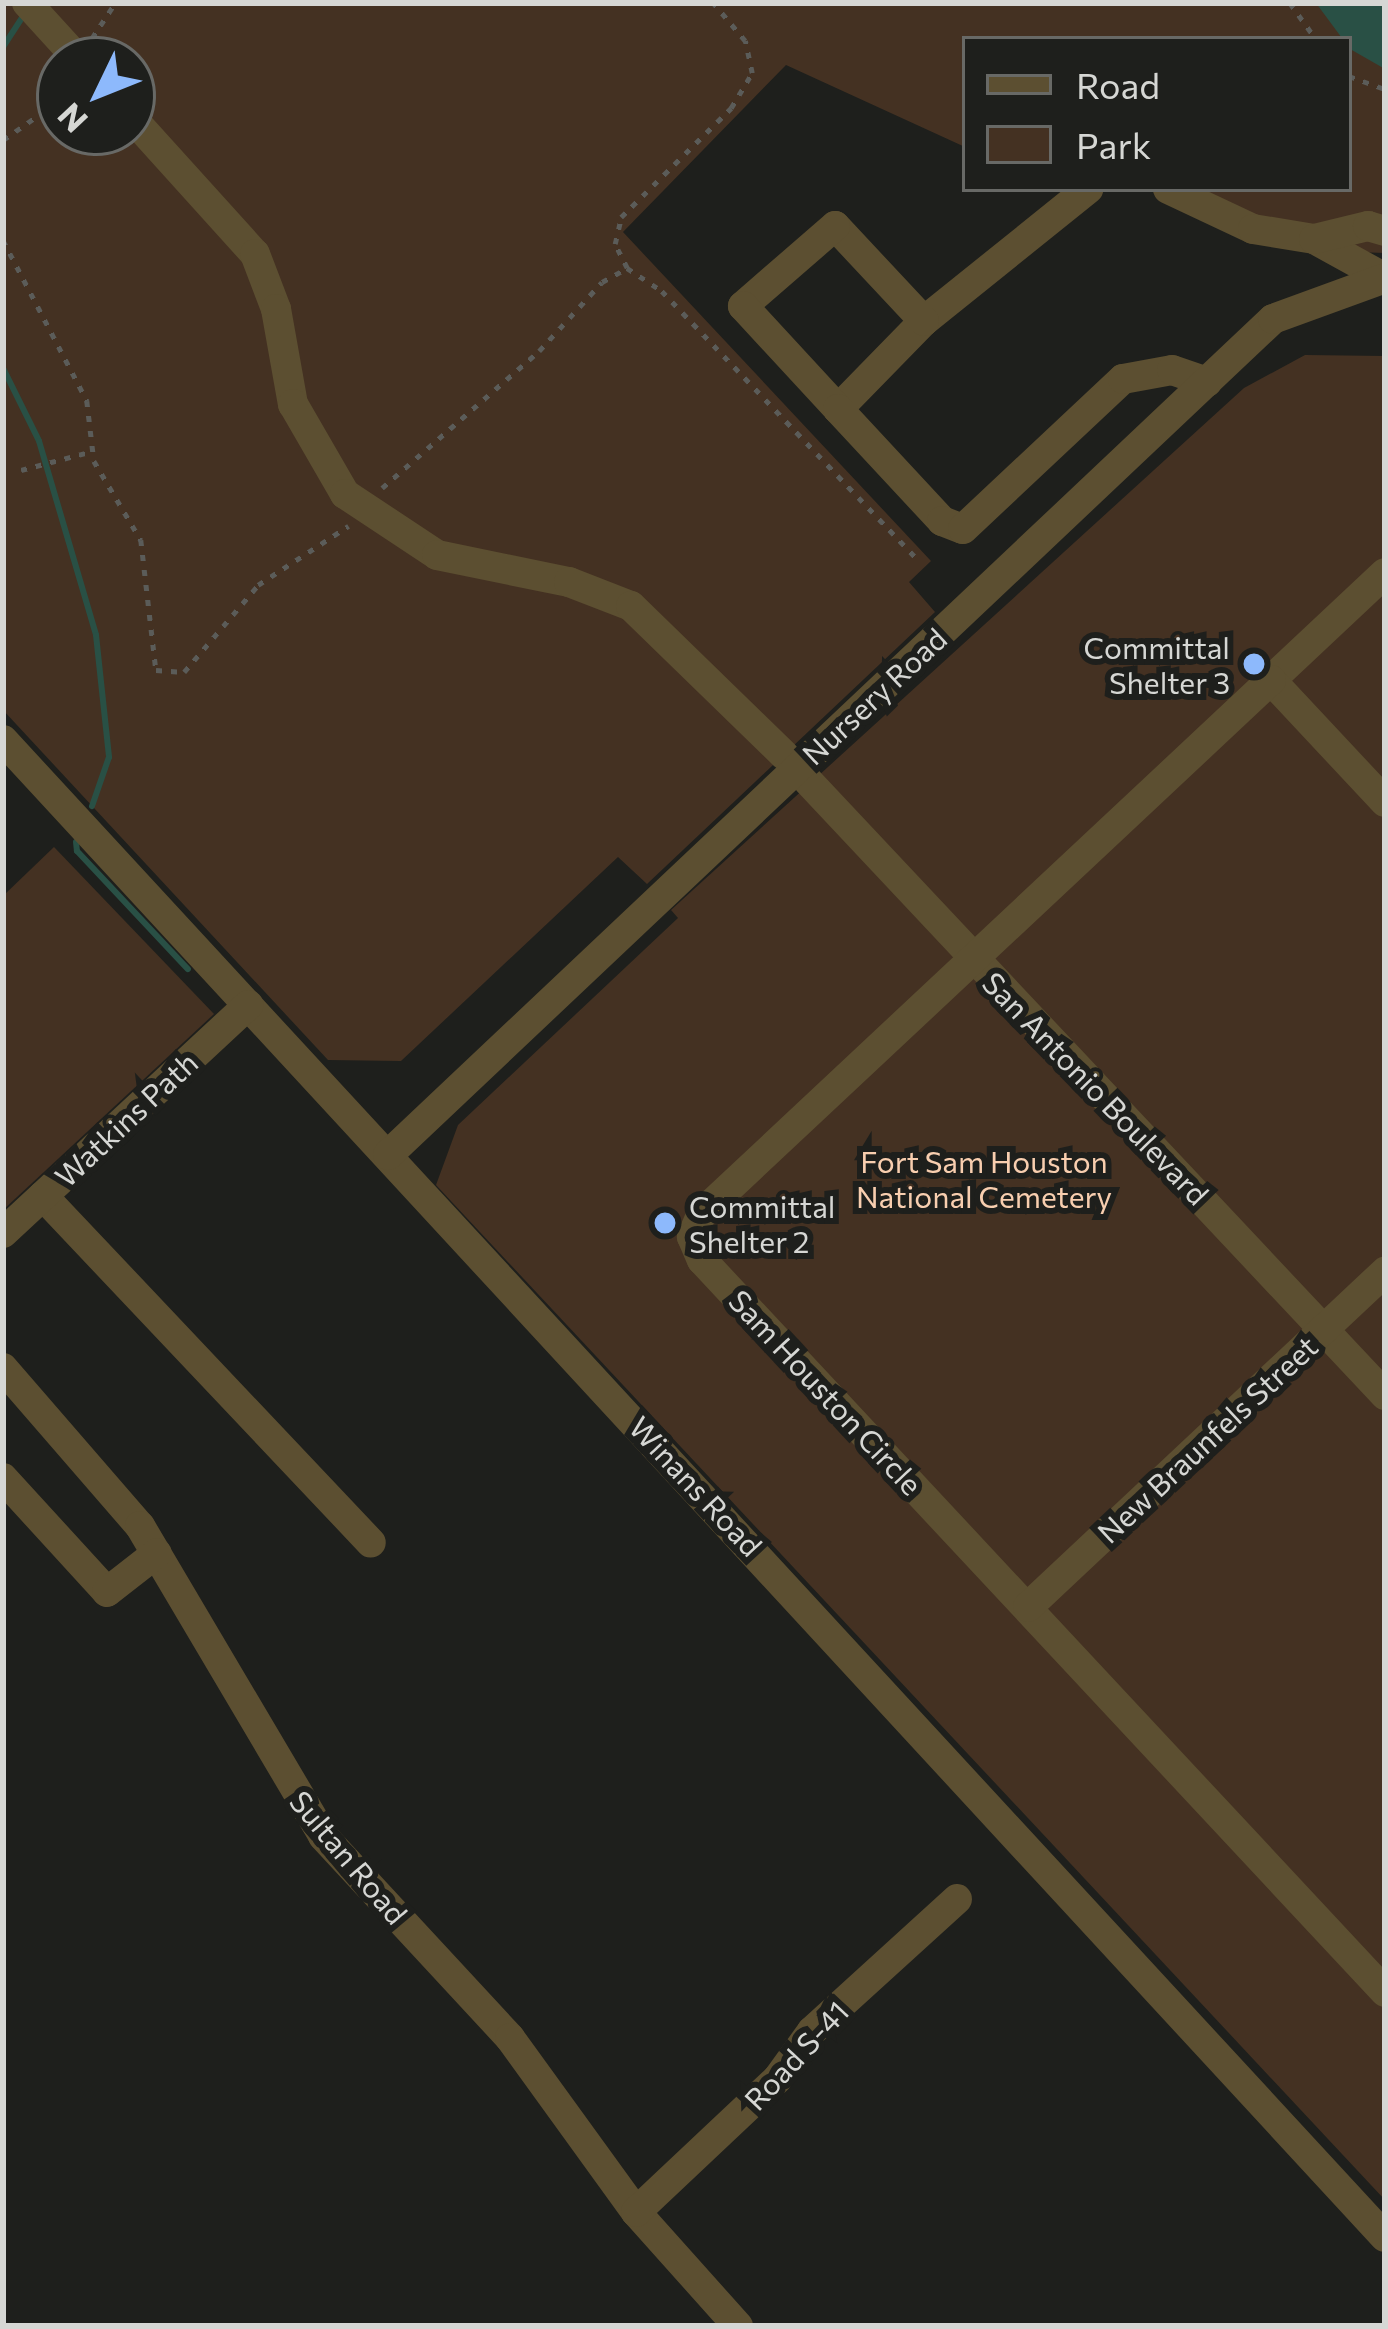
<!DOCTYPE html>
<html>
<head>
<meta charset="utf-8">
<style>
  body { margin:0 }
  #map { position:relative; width:1388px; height:2329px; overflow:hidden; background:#1e1f1c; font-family:Commissioner,sans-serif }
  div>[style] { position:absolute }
  .green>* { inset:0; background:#443122 }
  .water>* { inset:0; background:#295045 }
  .stream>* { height:6px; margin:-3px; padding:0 3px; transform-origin:3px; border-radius:3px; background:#295045 }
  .path>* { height:4.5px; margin-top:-2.25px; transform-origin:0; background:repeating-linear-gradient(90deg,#5b5c59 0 6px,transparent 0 15px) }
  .minor>* { height:30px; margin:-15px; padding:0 15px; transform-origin:15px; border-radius:15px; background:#5c4f31 }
  .dots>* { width:33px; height:33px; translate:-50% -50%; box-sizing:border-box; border:6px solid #1e1f1c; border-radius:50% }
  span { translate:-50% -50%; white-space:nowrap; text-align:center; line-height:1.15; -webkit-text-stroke:12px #1e1f1c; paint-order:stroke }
  .poi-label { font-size:30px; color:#d6d7d4 }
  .right { translate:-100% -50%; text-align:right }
  .left { translate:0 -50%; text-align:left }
  .street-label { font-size:30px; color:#d6d7d4 }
  .park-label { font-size:30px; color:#f8ceaf }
  .frame { position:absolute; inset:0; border:6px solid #d6d7d4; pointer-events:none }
  .legend { position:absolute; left:962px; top:36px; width:390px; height:156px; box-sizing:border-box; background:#1e1f1c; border:3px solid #686966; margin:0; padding:15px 21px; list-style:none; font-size:36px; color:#d6d7d4 }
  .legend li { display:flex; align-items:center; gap:24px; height:60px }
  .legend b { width:60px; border:3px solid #686966 }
  .north { position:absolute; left:36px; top:36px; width:120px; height:120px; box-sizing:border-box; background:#1e1f1c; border:3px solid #686966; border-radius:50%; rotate:227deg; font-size:33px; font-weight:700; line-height:48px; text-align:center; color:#d6d7d4 }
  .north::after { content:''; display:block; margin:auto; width:42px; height:54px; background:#8db9fc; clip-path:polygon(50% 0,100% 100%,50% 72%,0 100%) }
</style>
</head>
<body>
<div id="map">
  <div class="green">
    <div style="clip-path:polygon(evenodd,3px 3px,1385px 3px,1385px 253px,1325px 251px,1199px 189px,1349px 189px,1349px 39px,965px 39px,965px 147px,786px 65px,623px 232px,931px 561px,909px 582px,935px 612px,647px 884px,618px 857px,401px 1061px,328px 1060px,3px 710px,3px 3px,60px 60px,132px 60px,132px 132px,60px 132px,60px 60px)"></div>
    <div style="clip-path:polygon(1305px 355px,1385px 356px,1385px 2200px,436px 1185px,458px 1125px,678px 918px,671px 910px,1244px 388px)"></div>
    <div style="clip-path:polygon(54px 847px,214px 1014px,3px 1210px,3px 896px)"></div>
  </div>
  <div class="water">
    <div style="clip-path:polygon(1316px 3px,1385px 3px,1385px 69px,1350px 49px)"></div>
  </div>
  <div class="stream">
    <div style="left:3px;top:47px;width:38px;rotate:-57deg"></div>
    <div style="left:3px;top:368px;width:81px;rotate:63.7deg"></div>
    <div style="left:39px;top:441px;width:202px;rotate:73.6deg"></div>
    <div style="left:96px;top:635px;width:123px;rotate:83.9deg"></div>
    <div style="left:109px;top:757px;width:52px;rotate:109.1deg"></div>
    <div style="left:76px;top:842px;width:9px;rotate:84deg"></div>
    <div style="left:77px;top:851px;width:162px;rotate:46.8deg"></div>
  </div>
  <div class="path">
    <div style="left:1290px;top:3px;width:44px;rotate:54.2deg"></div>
    <div style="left:92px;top:38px;width:42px;rotate:-56.7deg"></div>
    <div style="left:1349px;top:76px;width:38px;rotate:20deg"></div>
    <div style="left:3px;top:140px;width:70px;rotate:-35.1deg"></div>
    <div style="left:3px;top:240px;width:182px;rotate:62.4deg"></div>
    <div style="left:87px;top:401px;width:60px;rotate:83.3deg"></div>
    <div style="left:94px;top:461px;width:92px;rotate:59.3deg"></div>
    <div style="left:141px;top:540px;width:131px;rotate:83.4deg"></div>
    <div style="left:156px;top:670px;width:28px;rotate:4deg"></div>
    <div style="left:184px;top:672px;width:114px;rotate:-49.6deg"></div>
    <div style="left:258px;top:585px;width:108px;rotate:-33.2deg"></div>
    <div style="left:627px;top:268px;width:27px;rotate:-117deg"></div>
    <div style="left:615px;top:244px;width:28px;rotate:-77deg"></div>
    <div style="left:621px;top:217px;width:155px;rotate:-44.7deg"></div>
    <div style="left:731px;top:108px;width:41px;rotate:-59deg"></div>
    <div style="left:752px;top:73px;width:33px;rotate:-102deg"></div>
    <div style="left:745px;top:41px;width:50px;rotate:-130.1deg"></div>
    <div style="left:21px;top:470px;width:74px;rotate:-14.8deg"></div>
    <div style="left:382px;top:488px;width:208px;rotate:-41.1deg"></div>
    <div style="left:539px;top:351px;width:93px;rotate:-47.6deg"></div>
    <div style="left:602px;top:282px;width:29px;rotate:-29deg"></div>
    <div style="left:627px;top:268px;width:42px;rotate:33.3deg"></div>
    <div style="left:662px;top:291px;width:374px;rotate:46.4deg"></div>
  </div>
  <div class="minor">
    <div style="left:27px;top:3px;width:77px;rotate:47.6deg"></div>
    <div style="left:132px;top:118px;width:183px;rotate:47.9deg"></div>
    <div style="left:255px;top:254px;width:59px;rotate:69.1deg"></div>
    <div style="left:276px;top:309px;width:97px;rotate:79.9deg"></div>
    <div style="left:293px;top:404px;width:104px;rotate:60deg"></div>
    <div style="left:345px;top:494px;width:110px;rotate:33.5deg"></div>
    <div style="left:437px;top:555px;width:135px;rotate:11.6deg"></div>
    <div style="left:569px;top:582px;width:66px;rotate:21.2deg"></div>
    <div style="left:631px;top:606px;width:214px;rotate:44.2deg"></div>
    <div style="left:1168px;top:189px;width:94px;rotate:25.2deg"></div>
    <div style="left:1253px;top:229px;width:62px;rotate:9.3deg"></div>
    <div style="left:1385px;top:278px;width:81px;rotate:-151.2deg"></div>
    <div style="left:1314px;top:239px;width:56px;rotate:-13.5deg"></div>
    <div style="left:1368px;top:226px;width:18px;rotate:16deg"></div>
    <div style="left:924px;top:321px;width:211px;rotate:-38.8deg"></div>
    <div style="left:838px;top:409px;width:123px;rotate:-45.7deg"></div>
    <div style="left:924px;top:321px;width:130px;rotate:-133.1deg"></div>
    <div style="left:835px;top:226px;width:122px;rotate:139deg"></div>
    <div style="left:743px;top:306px;width:140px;rotate:47.3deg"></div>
    <div style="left:838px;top:409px;width:153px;rotate:47.1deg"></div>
    <div style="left:942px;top:521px;width:22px;rotate:21deg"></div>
    <div style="left:963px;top:529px;width:219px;rotate:-43.2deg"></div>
    <div style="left:1123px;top:379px;width:50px;rotate:-10.4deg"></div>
    <div style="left:1172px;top:370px;width:37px;rotate:19deg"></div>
    <div style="left:1271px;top:680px;width:156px;rotate:-43.2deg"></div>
    <div style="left:3px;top:740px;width:2037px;rotate:47.29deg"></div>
    <div style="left:808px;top:781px;width:843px;rotate:46.78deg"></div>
    <div style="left:1385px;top:802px;width:167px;rotate:-133.1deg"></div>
    <div style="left:1271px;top:680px;width:780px;rotate:136.87deg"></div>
    <div style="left:702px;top:1213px;width:26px;rotate:113deg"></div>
    <div style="left:692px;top:1237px;width:25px;rotate:67deg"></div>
    <div style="left:702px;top:1260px;width:1001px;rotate:46.98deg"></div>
    <div style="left:388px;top:1155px;width:1217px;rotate:-43.37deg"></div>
    <div style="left:1273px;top:319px;width:119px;rotate:-20.1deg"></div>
    <div style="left:43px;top:1196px;width:477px;rotate:46.6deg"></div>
    <div style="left:3px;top:1233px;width:335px;rotate:-42.9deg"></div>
    <div style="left:3px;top:1368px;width:209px;rotate:49.1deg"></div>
    <div style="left:140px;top:1526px;width:360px;rotate:59.4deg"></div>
    <div style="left:323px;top:1836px;width:275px;rotate:47.2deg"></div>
    <div style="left:510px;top:2038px;width:215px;rotate:54.1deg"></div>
    <div style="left:636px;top:2212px;width:153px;rotate:48.2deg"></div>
    <div style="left:3px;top:1478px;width:154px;rotate:47.6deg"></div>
    <div style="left:107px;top:1592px;width:63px;rotate:-38deg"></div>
    <div style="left:1028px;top:1607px;width:490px;rotate:-43.2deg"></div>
    <div style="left:636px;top:2212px;width:195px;rotate:-43.3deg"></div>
    <div style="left:778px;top:2078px;width:58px;rotate:-54.1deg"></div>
    <div style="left:812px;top:2031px;width:196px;rotate:-42.3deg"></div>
  </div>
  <div class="dots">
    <div style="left:1254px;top:664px;background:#8db9fc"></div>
    <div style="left:665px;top:1223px;background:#8db9fc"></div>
  </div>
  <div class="poi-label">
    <span class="right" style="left:1230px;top:664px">Committal<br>Shelter 3</span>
    <span class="left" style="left:689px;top:1223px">Committal<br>Shelter 2</span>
  </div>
  <div class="street-label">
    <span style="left:874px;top:696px;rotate:-43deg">Nursery Road</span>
    <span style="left:1096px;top:1088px;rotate:46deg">San Antonio Boulevard</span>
    <span style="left:126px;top:1119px;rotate:-43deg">Watkins Path</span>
    <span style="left:826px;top:1392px;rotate:47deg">Sam Houston Circle</span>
    <span style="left:1207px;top:1439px;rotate:-43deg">New Braunfels Street</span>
    <span style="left:696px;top:1486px;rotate:47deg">Winans Road</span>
    <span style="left:349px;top:1857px;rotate:50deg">Sultan Road</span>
    <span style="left:796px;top:2055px;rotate:-47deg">Road S-41</span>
  </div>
  <div class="park-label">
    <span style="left:984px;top:1178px">Fort Sam Houston<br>National Cemetery</span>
  </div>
  <div class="frame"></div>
  <ul class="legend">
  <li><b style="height:15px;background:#5c4f31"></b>Road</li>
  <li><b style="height:33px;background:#443122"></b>Park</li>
  </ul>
  <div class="north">N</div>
</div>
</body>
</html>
